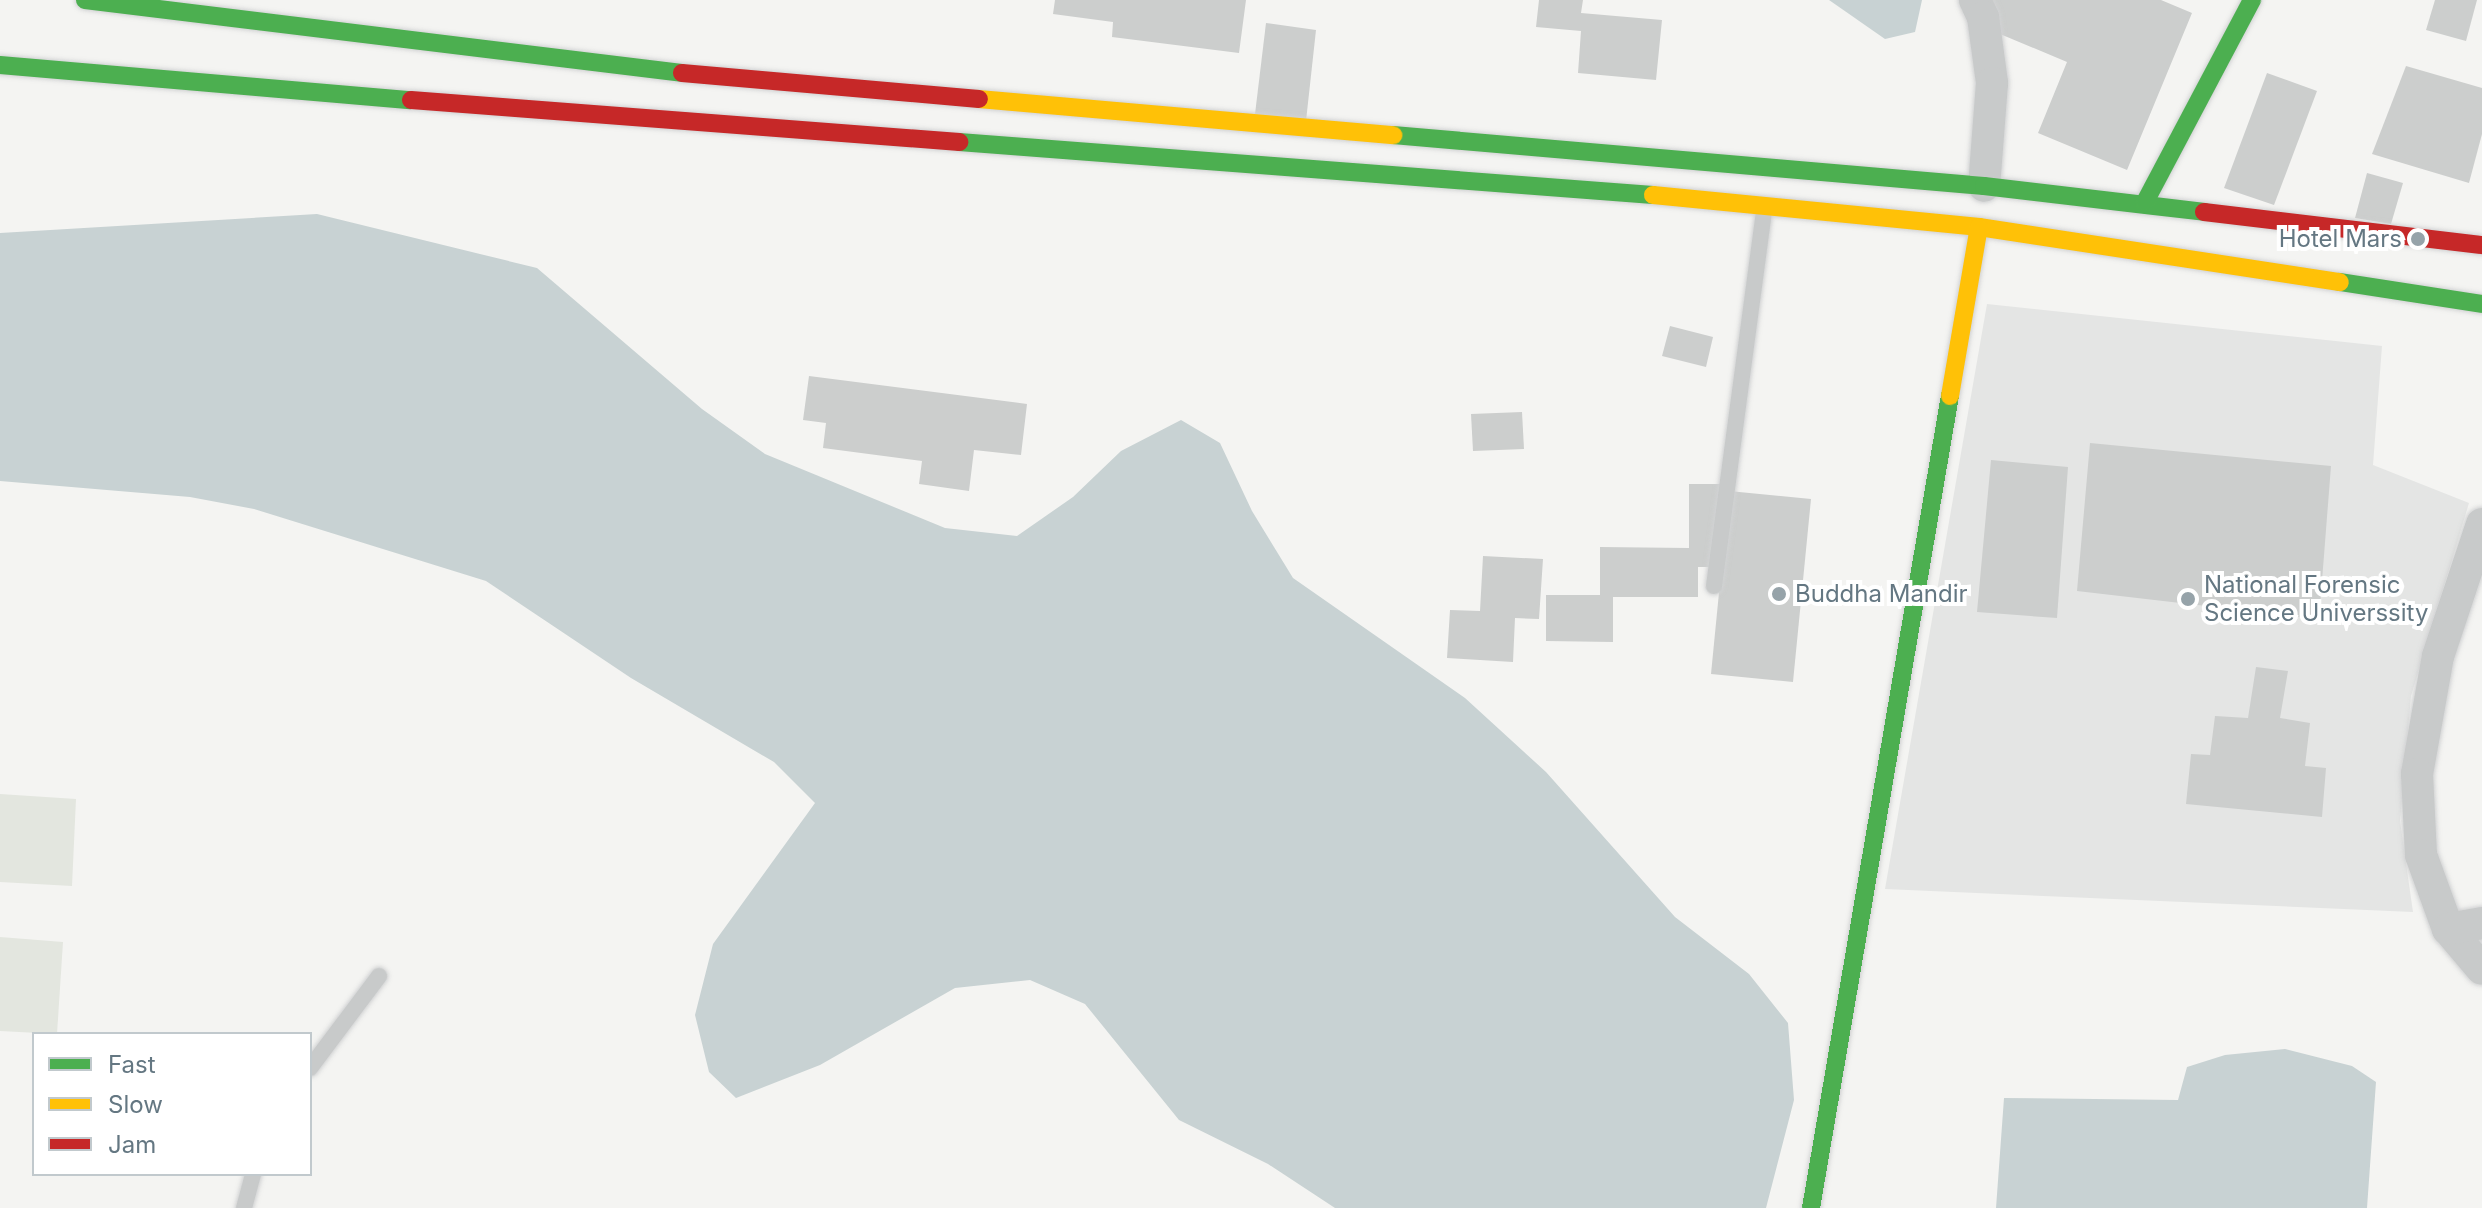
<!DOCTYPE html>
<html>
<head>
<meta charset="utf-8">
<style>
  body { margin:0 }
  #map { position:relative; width:2482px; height:1208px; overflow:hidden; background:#f4f4f2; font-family:Inter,sans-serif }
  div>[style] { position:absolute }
  .built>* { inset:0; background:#e4e5e4 }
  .green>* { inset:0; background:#e3e6df }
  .water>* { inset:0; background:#c8d2d3 }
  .building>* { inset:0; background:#cccecd }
  .roads { filter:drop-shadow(0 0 2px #d1d2d3) drop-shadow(0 0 2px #d1d2d3) }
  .lane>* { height:16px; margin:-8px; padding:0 8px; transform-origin:8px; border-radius:8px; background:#c8caca }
  .street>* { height:32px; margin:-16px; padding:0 16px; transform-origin:16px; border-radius:16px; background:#c8caca }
  .fast>* { height:18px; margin:-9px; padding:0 9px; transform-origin:9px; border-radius:9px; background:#4caf50 }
  .slow>* { height:18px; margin:-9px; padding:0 9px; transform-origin:9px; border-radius:9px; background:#ffc107 }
  .jam>* { height:18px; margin:-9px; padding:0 9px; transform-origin:9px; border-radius:9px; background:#c62828 }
  .dots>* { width:22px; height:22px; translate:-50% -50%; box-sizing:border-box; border:4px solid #fff; border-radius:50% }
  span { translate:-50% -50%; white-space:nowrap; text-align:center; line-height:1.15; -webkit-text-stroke:8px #fff; paint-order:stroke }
  .poi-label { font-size:24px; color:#647782 }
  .right { translate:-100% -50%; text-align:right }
  .left { translate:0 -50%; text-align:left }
  .legend { position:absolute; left:32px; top:1032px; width:280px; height:144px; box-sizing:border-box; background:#fff; border:2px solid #c1c9cd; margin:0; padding:10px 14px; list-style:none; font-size:24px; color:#647782 }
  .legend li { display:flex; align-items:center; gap:16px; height:40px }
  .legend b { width:40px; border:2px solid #c1c9cd }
</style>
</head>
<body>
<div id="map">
  <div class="built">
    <div style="clip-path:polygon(1987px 304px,2382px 346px,2373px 465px,2469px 503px,2411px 696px,2400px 821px,2413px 912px,1885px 889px)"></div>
  </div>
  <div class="green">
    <div style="clip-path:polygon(0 794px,76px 799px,72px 886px,0 882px)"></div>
    <div style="clip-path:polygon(0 937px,63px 942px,57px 1034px,0 1031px)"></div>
  </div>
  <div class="water">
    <div style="clip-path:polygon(1829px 0,1922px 0,1915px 32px,1885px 39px)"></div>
    <div style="clip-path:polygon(317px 214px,537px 268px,702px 409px,765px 454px,945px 528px,1017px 536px,1073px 497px,1121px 451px,1181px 420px,1220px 443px,1252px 511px,1293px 578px,1465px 698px,1546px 772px,1675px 917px,1749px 974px,1788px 1023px,1794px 1100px,1766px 1208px,1335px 1208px,1268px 1164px,1179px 1120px,1085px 1004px,1030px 980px,955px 988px,820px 1065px,736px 1098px,709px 1072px,695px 1015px,713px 944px,815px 803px,774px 762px,631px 678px,486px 581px,254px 509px,190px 497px,0 481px,0 233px)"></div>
    <div style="clip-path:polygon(2285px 1049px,2352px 1066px,2376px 1082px,2367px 1208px,1996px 1208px,2004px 1098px,2178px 1100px,2187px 1067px,2225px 1055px)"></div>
  </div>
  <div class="building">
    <div style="clip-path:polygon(1055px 0,1246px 0,1239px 53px,1112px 37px,1113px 22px,1053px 14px)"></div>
    <div style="clip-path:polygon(1539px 0,1583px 0,1581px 13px,1662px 20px,1656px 80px,1578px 73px,1581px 31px,1536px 27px)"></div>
    <div style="clip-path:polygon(1991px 0,2161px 0,2192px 13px,2127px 170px,2038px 133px,2067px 62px,1981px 26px)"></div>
    <div style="clip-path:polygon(2435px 0,2477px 0,2466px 41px,2426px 30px)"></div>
    <div style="clip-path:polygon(1266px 23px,1316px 30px,1306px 121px,1255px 114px)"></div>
    <div style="clip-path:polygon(2406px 66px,2482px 88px,2482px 134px,2469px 183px,2372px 154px)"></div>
    <div style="clip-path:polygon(2267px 73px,2317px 91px,2274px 205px,2224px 188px)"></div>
    <div style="clip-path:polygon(2367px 173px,2403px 183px,2391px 224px,2355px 218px)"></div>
    <div style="clip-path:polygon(1670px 326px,1713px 337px,1706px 367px,1662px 356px)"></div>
    <div style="clip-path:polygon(809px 376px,1027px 404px,1021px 455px,974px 450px,969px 491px,919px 484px,922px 461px,823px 448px,826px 423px,803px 420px)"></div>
    <div style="clip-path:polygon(1522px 412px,1524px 449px,1473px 451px,1471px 414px)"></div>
    <div style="clip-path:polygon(2090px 443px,2331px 466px,2319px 619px,2077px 591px)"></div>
    <div style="clip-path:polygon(1991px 460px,2068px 467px,2057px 618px,1977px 612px)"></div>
    <div style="clip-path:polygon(1689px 484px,1720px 484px,1720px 567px,1698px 567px,1698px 597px,1613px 597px,1613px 642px,1546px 641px,1546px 595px,1600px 595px,1600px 547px,1689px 548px)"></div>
    <div style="clip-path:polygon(1729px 491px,1811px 499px,1793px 682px,1711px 674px)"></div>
    <div style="clip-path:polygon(1483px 556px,1543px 559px,1539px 619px,1515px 618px,1513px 662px,1447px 658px,1450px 610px,1480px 611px)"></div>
    <div style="clip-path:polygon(2256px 667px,2288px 671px,2280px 718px,2310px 723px,2305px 766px,2326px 768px,2322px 817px,2186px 804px,2191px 754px,2210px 755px,2215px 716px,2248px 718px)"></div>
  </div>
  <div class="roads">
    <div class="lane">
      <div style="left:1714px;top:586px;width:384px;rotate:-82.4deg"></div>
      <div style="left:310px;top:1068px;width:115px;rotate:-53.1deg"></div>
      <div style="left:244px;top:1208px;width:35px;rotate:-75deg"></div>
    </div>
    <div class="street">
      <div style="left:1975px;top:0;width:19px;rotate:65deg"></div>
      <div style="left:1983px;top:17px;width:67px;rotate:82.2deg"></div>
      <div style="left:1992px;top:83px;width:103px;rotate:94.4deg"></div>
      <div style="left:2482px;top:524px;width:139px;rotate:108.4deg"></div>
      <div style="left:2438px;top:656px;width:120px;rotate:100.1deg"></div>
      <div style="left:2417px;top:774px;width:81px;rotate:87.2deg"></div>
      <div style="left:2421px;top:855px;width:79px;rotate:70deg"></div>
      <div style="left:2448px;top:929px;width:52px;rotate:49.6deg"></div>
      <div style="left:2448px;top:929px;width:35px;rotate:-10deg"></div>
    </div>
    <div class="fast">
      <div style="left:85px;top:0;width:601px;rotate:6.97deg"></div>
      <div style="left:0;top:65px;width:412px;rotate:4.9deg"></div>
      <div style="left:1393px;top:135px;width:593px;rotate:4.93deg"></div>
      <div style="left:1984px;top:186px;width:222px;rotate:6.7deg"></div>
      <div style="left:959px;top:142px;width:696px;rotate:4.37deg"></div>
      <div style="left:2145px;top:202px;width:229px;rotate:-62.1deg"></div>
      <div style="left:2340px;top:282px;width:144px;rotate:8.8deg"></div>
      <div style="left:1811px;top:1208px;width:824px;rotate:-80.29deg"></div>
    </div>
    <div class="slow">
      <div style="left:979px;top:99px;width:416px;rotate:5deg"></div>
      <div style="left:1653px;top:195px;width:328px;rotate:5.6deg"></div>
      <div style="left:1979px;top:227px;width:365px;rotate:8.7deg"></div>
      <div style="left:1950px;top:396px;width:171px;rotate:-80.3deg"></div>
    </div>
    <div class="jam">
      <div style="left:682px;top:73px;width:298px;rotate:5deg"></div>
      <div style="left:411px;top:100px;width:550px;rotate:4.38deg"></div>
      <div style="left:2204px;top:212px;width:280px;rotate:6.8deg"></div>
    </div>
  </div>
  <div class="dots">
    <div style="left:2418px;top:239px;background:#96a3a9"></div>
    <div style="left:1779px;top:594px;background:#96a3a9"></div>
    <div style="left:2188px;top:599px;background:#96a3a9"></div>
  </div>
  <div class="poi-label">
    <span class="right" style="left:2402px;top:239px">Hotel Mars</span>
    <span class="left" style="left:2204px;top:599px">National Forensic<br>Science Universsity</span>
    <span class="left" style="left:1795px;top:594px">Buddha Mandir</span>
  </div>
  <ul class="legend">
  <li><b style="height:10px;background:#4caf50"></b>Fast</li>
  <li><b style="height:10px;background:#ffc107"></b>Slow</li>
  <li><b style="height:10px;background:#c62828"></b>Jam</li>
  </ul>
</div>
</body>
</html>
